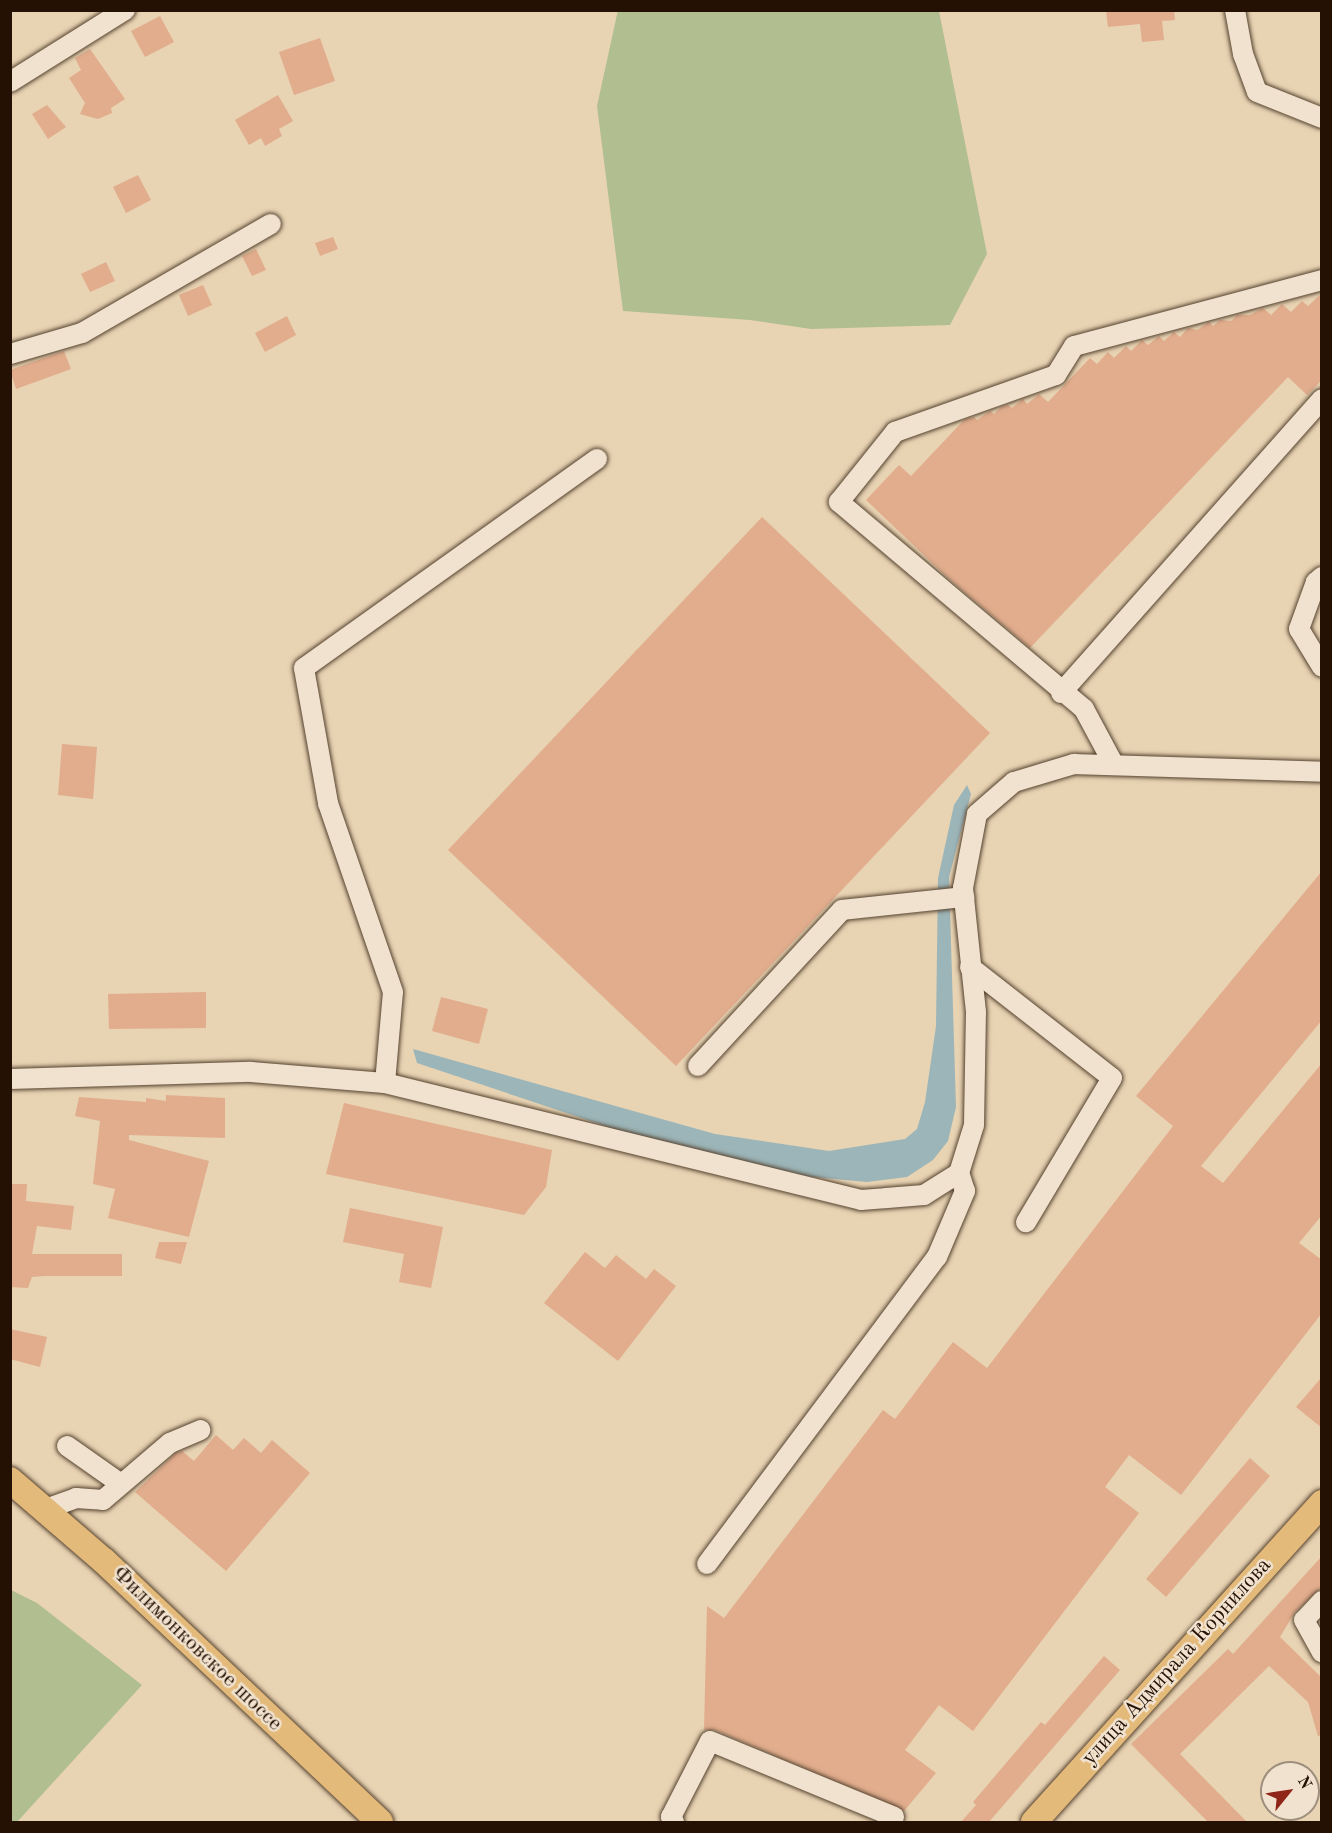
<!DOCTYPE html>
<html>
<head>
<meta charset="utf-8">
<style>
  body { margin:0 }
  #map { position:relative; width:1332px; height:1833px; overflow:hidden; background:#e8d3b3; font-family:"Old Standard TT",serif }
  div>[style] { position:absolute }
  .green>* { inset:0; background:#b1be90 }
  .water>* { inset:0; background:#9cb5b8 }
  .building>* { inset:0; background:#e1ad8d }
  .roads { filter:drop-shadow(0 0 2px #55422f) drop-shadow(0 0 2px #55422f) }
  .minor>* { height:20px; margin:-10px; padding:0 10px; transform-origin:10px; border-radius:10px; background:#f0e2ce }
  .major>* { height:26px; margin:-13px; padding:0 13px; transform-origin:13px; border-radius:13px; background:#e4ba7a }
  span { translate:-50% -50%; white-space:nowrap; text-align:center; line-height:1.15; -webkit-text-stroke:5px #f0e2ce; paint-order:stroke }
  .street-label { font-size:22px; color:#241103 }
  .frame { position:absolute; inset:0; border:12px solid #241103; pointer-events:none }
  .north { position:absolute; left:1260px; top:1761px; width:60px; height:60px; box-sizing:border-box; background:#f0e2ce; border:2px solid #9e8e7d; border-radius:50%; rotate:60deg; font-size:16px; font-weight:700; line-height:24px; text-align:center; color:#241103 }
  .north::after { content:''; display:block; margin:auto; width:21px; height:27px; background:#8f2418; clip-path:polygon(50% 0,100% 100%,50% 72%,0 100%) }
</style>
</head>
<body>
<div id="map">
  <div class="green">
    <div style="clip-path:polygon(618px 10px,939px 11px,987px 254px,950px 325px,811px 329px,750px 320px,623px 311px,597px 106px)"></div>
    <div style="clip-path:polygon(11px 1590px,37px 1603px,142px 1685px,17px 1822px,10px 1822px)"></div>
  </div>
  <div class="water">
    <div style="clip-path:polygon(967px 785px,971px 794px,949px 877px,956px 1107px,948px 1141px,933px 1160px,907px 1177px,867px 1182px,812px 1177px,677px 1150px,417px 1063px,413px 1049px,715px 1134px,829px 1151px,905px 1139px,917px 1129px,925px 1102px,936px 1026px,938px 878px,954px 805px)"></div>
  </div>
  <div class="building">
    <div style="clip-path:polygon(1106px 10px,1174px 10px,1175px 20px,1162px 21px,1164px 40px,1142px 42px,1140px 24px,1108px 27px)"></div>
    <div style="clip-path:polygon(160px 16px,174px 42px,145px 57px,131px 31px)"></div>
    <div style="clip-path:polygon(320px 38px,335px 81px,294px 95px,279px 52px)"></div>
    <div style="clip-path:polygon(90px 49px,125px 99px,111px 108px,112px 113px,98px 119px,80px 114px,85px 103px,69px 78px,81px 70px,75px 58px)"></div>
    <div style="clip-path:polygon(278px 95px,293px 121px,279px 129px,282px 136px,265px 146px,261px 138px,249px 145px,235px 120px)"></div>
    <div style="clip-path:polygon(47px 105px,66px 127px,48px 139px,32px 114px)"></div>
    <div style="clip-path:polygon(138px 175px,151px 200px,126px 213px,113px 187px)"></div>
    <div style="clip-path:polygon(333px 237px,338px 249px,320px 256px,315px 243px)"></div>
    <div style="clip-path:polygon(256px 249px,266px 270px,252px 276px,242px 256px)"></div>
    <div style="clip-path:polygon(106px 262px,115px 281px,90px 292px,81px 274px)"></div>
    <div style="clip-path:polygon(203px 285px,212px 305px,188px 316px,179px 295px)"></div>
    <div style="clip-path:polygon(1322px 293px,1322px 380px,1307px 395px,1288px 377px,1030px 648px,948px 578px,866px 500px,899px 465px,911px 476px,964px 420px,974px 417px,977px 420px,990px 411px,994px 414px,1001px 407px,1008px 405px,1012px 408px,1023px 399px,1027px 404px,1039px 394px,1048px 402px,1090px 358px,1097px 364px,1108px 352px,1114px 358px,1126px 346px,1131px 351px,1142px 340px,1148px 345px,1159px 336px,1164px 341px,1174px 332px,1180px 337px,1188px 328px,1197px 330px,1209px 322px,1213px 326px,1220px 320px,1231px 321px,1237px 315px,1250px 315px,1263px 308px,1271px 315px,1282px 304px,1291px 312px,1302px 301px,1308px 306px)"></div>
    <div style="clip-path:polygon(287px 316px,296px 335px,265px 352px,255px 333px)"></div>
    <div style="clip-path:polygon(64px 351px,71px 369px,16px 389px,10px 370px)"></div>
    <div style="clip-path:polygon(762px 517px,990px 733px,676px 1066px,448px 850px)"></div>
    <div style="clip-path:polygon(62px 744px,97px 747px,93px 799px,58px 795px)"></div>
    <div style="clip-path:polygon(1322px 871px,1322px 1020px,1201px 1166px,1223px 1183px,1322px 1063px,1322px 1215px,1299px 1243px,1322px 1260px,1322px 1313px,1181px 1495px,1129px 1455px,1105px 1487px,1139px 1513px,973px 1731px,939px 1705px,905px 1750px,936px 1773px,904px 1811px,715px 1730px,704px 1730px,707px 1606px,724px 1618px,883px 1410px,895px 1419px,953px 1342px,987px 1368px,1173px 1126px,1136px 1096px)"></div>
    <div style="clip-path:polygon(206px 992px,206px 1028px,109px 1029px,108px 994px)"></div>
    <div style="clip-path:polygon(441px 997px,488px 1009px,479px 1044px,432px 1031px)"></div>
    <div style="clip-path:polygon(166px 1095px,225px 1098px,225px 1138px,129px 1135px,129px 1140px,209px 1161px,189px 1237px,108px 1218px,115px 1189px,93px 1184px,100px 1121px,75px 1116px,79px 1097px,146px 1102px,146px 1098px,166px 1101px)"></div>
    <div style="clip-path:polygon(344px 1103px,552px 1150px,546px 1187px,524px 1215px,326px 1174px)"></div>
    <div style="clip-path:polygon(10px 1184px,27px 1184px,26px 1201px,74px 1206px,71px 1230px,37px 1226px,32px 1254px,122px 1254px,122px 1276px,45px 1276px,32px 1277px,28px 1288px,10px 1287px)"></div>
    <div style="clip-path:polygon(350px 1208px,443px 1227px,431px 1288px,399px 1282px,404px 1254px,343px 1242px)"></div>
    <div style="clip-path:polygon(159px 1242px,187px 1242px,181px 1264px,155px 1258px)"></div>
    <div style="clip-path:polygon(585px 1252px,605px 1268px,616px 1255px,646px 1279px,654px 1269px,676px 1286px,618px 1361px,544px 1303px)"></div>
    <div style="clip-path:polygon(10px 1329px,47px 1337px,40px 1367px,10px 1359px)"></div>
    <div style="clip-path:polygon(1322px 1377px,1322px 1428px,1296px 1407px)"></div>
    <div style="clip-path:polygon(216px 1435px,233px 1450px,244px 1438px,261px 1453px,272px 1440px,310px 1473px,226px 1571px,135px 1492px,176px 1453px,182px 1451px,194px 1461px)"></div>
    <div style="clip-path:polygon(1250px 1458px,1270px 1476px,1166px 1597px,1146px 1579px)"></div>
    <div style="clip-path:polygon(1322px 1556px,1322px 1587px,1295px 1612px,1280px 1637px,1322px 1678px,1322px 1735px,1318px 1736px,1308px 1702px,1269px 1666px,1180px 1754px,1247px 1822px,1208px 1822px,1131px 1744px,1228px 1649px,1233px 1654px)"></div>
    <div style="clip-path:polygon(1104px 1656px,1120px 1670px,989px 1822px,961px 1822px,976px 1805px,973px 1802px,1041px 1722px,1045px 1725px)"></div>
  </div>
  <div class="roads">
    <div class="minor">
      <div style="left:1235px;top:10px;width:45px;rotate:79.7deg"></div>
      <div style="left:1243px;top:54px;width:40px;rotate:69.8deg"></div>
      <div style="left:1257px;top:92px;width:70px;rotate:21.8deg"></div>
      <div style="left:10px;top:82px;width:136px;rotate:-32.1deg"></div>
      <div style="left:10px;top:354px;width:75px;rotate:-16.3deg"></div>
      <div style="left:82px;top:333px;width:218px;rotate:-30deg"></div>
      <div style="left:1322px;top:577px;width:8px;rotate:140deg"></div>
      <div style="left:1316px;top:582px;width:50px;rotate:109.9deg"></div>
      <div style="left:1299px;top:629px;width:44px;rotate:58.8deg"></div>
      <div style="left:1061px;top:693px;width:393px;rotate:-48.4deg"></div>
      <div style="left:1114px;top:765px;width:64px;rotate:-118.2deg"></div>
      <div style="left:1084px;top:709px;width:321px;rotate:-139.8deg"></div>
      <div style="left:839px;top:502px;width:90px;rotate:-51.3deg"></div>
      <div style="left:895px;top:432px;width:171px;rotate:-19.5deg"></div>
      <div style="left:1056px;top:375px;width:34px;rotate:-58deg"></div>
      <div style="left:1074px;top:346px;width:257px;rotate:-14.9deg"></div>
      <div style="left:970px;top:967px;width:180px;rotate:38deg"></div>
      <div style="left:1112px;top:1078px;width:168px;rotate:120.8deg"></div>
      <div style="left:698px;top:1066px;width:212px;rotate:-47.3deg"></div>
      <div style="left:842px;top:910px;width:123px;rotate:-6.1deg"></div>
      <div style="left:10px;top:1079px;width:241px;rotate:-1.7deg"></div>
      <div style="left:251px;top:1072px;width:134px;rotate:4.7deg"></div>
      <div style="left:385px;top:1083px;width:490px;rotate:13.8deg"></div>
      <div style="left:861px;top:1200px;width:63px;rotate:-4.5deg"></div>
      <div style="left:924px;top:1195px;width:41px;rotate:-32.2deg"></div>
      <div style="left:959px;top:1173px;width:50px;rotate:-72.6deg"></div>
      <div style="left:974px;top:1125px;width:113px;rotate:-89deg"></div>
      <div style="left:976px;top:1012px;width:125px;rotate:-96deg"></div>
      <div style="left:963px;top:888px;width:75px;rotate:-79.3deg"></div>
      <div style="left:977px;top:814px;width:49px;rotate:-40.9deg"></div>
      <div style="left:1014px;top:782px;width:63px;rotate:-16.7deg"></div>
      <div style="left:1074px;top:764px;width:248px;rotate:1.8deg"></div>
      <div style="left:385px;top:1083px;width:91px;rotate:-85deg"></div>
      <div style="left:393px;top:992px;width:200px;rotate:-109deg"></div>
      <div style="left:328px;top:803px;width:137px;rotate:-100.1deg"></div>
      <div style="left:304px;top:668px;width:360px;rotate:-35.5deg"></div>
      <div style="left:67px;top:1446px;width:66px;rotate:35.1deg"></div>
      <div style="left:46px;top:1509px;width:32px;rotate:-20deg"></div>
      <div style="left:76px;top:1498px;width:27px;rotate:4deg"></div>
      <div style="left:103px;top:1500px;width:88px;rotate:-40.4deg"></div>
      <div style="left:170px;top:1443px;width:33px;rotate:-23deg"></div>
      <div style="left:707px;top:1564px;width:384px;rotate:-53.2deg"></div>
      <div style="left:937px;top:1257px;width:72px;rotate:-67deg"></div>
      <div style="left:965px;top:1191px;width:19px;rotate:-108deg"></div>
      <div style="left:1322px;top:1601px;width:26px;rotate:133deg"></div>
      <div style="left:1304px;top:1620px;width:37px;rotate:61deg"></div>
      <div style="left:674px;top:1822px;width:6px;rotate:-121deg"></div>
      <div style="left:671px;top:1817px;width:85px;rotate:-62.8deg"></div>
      <div style="left:710px;top:1741px;width:199px;rotate:22.4deg"></div>
    </div>
    <div class="major">
      <div style="left:10px;top:1480px;width:124px;rotate:40.8deg"></div>
      <div style="left:104px;top:1561px;width:380px;rotate:43.4deg"></div>
      <div style="left:1034px;top:1822px;width:430px;rotate:-47.9deg"></div>
    </div>
  </div>
  <div class="street-label">
    <span style="left:197px;top:1649px;rotate:44deg">Филимонковское шоссе</span>
    <span style="left:1177px;top:1662px;rotate:-48deg">улица Адмирала Корнилова</span>
  </div>
  <div class="frame"></div>
  <div class="north">N</div>
</div>
</body>
</html>
